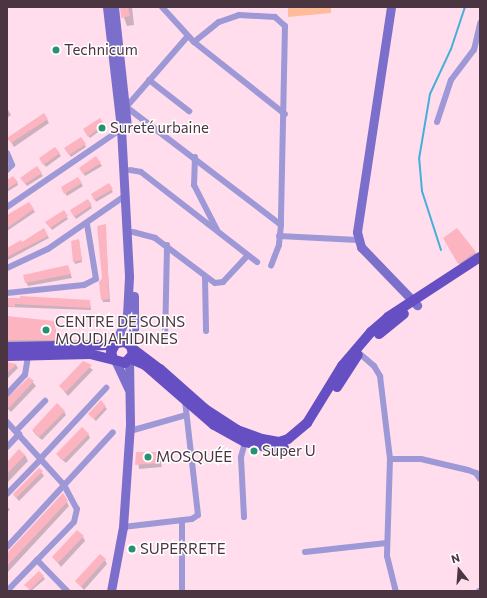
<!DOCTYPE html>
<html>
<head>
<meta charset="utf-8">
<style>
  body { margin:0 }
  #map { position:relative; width:487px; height:598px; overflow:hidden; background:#ffdded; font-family:Commissioner,sans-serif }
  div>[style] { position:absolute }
  .green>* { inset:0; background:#ffbc9a }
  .shadow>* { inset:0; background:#0003 }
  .stream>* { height:2px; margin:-1px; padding:0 1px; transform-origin:1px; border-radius:1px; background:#44afd9 }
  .building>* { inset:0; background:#fdb4c1 }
  .minor>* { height:6px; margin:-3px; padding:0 3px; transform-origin:3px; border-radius:3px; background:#9e98d7 }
  .secondary>* { height:9px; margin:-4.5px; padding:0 4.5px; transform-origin:4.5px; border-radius:4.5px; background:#7c6fcc }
  .primary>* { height:10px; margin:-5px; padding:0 5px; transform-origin:5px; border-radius:5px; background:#664fc2 }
  .dots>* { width:11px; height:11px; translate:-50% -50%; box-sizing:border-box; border:2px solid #fff; border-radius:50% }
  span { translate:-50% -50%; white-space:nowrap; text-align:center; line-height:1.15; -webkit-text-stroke:3px #fff; paint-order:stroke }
  .poi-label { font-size:15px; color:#4b3540 }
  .left { translate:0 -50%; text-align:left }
  .frame { position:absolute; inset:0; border:8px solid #4b3540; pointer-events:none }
  .north { position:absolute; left:439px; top:550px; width:40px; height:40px; -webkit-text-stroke:3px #fff; paint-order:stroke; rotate:343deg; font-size:11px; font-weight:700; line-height:16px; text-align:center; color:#4b3540 }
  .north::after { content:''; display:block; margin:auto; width:14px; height:18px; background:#4b3540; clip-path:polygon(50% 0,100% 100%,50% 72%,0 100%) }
</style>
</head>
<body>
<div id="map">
  <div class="green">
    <div style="clip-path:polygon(288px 7px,331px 7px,331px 13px,288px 17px)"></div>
  </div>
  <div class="shadow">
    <div style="clip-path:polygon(120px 7px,132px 7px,134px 25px,127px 26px)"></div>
    <div style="clip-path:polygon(7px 108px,11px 115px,7px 118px)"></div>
    <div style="clip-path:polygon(44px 114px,49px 123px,14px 147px,11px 142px)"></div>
    <div style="clip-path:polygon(100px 119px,105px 127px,90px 138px,85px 132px)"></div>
    <div style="clip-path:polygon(81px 138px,86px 147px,71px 157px,65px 149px)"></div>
    <div style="clip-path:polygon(55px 148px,61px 156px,46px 167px,40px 159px)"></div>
    <div style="clip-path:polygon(96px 158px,102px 166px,85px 176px,80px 168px)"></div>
    <div style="clip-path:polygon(37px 168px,43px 176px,27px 186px,21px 178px)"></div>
    <div style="clip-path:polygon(78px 178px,83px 186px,67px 196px,62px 188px)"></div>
    <div style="clip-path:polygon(7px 181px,17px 182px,18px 185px,7px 192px)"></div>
    <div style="clip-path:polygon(108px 184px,113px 192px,96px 202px,92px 194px)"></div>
    <div style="clip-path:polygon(87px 200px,92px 208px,76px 219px,71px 211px)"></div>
    <div style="clip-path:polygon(29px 204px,35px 212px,7px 231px,7px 219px)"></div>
    <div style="clip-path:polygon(63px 212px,68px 219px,52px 230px,47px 222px)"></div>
    <div style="clip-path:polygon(105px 225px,110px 302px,103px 302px,102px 299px)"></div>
    <div style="clip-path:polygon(44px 229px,49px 238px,8px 260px,7px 249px,22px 244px)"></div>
    <div style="clip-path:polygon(445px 239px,475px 252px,479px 258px,462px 268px)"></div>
    <div style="clip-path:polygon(79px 240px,82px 262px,75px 264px,74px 261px)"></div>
    <div style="clip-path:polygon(68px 266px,72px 278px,28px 286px,26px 282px)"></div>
    <div style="clip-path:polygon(7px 298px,90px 301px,91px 310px,7px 307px)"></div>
    <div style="clip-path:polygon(7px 317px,54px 322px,59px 345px,7px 345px)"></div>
    <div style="clip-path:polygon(83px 362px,93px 370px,68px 396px,60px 386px)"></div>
    <div style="clip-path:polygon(7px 363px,16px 365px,18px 368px,7px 379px)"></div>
    <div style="clip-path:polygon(29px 378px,36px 386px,11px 412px,7px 408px,7px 400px)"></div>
    <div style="clip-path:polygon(101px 402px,107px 409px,96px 421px,91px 416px)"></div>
    <div style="clip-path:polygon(64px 411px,66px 415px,42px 440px,36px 435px,33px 431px)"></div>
    <div style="clip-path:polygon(88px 434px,90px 438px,66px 463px,60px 458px,57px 454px)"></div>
    <div style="clip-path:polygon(137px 453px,159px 453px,162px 467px,139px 469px)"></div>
    <div style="clip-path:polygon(25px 455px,28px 461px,7px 483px,7px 464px)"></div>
    <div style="clip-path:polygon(39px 469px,44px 476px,19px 501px,14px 495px)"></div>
    <div style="clip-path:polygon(63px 495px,69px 506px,7px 573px,7px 554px)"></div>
    <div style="clip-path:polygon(7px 506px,10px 510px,7px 512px)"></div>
    <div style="clip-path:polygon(83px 537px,85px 541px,61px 567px,54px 558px)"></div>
    <div style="clip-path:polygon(105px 560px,107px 564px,84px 590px,77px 582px)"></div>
    <div style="clip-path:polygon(39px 572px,45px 579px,31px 591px,26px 585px)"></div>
  </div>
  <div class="stream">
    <div style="left:441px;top:250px;width:62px;rotate:-107.9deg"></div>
    <div style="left:422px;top:191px;width:32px;rotate:-95deg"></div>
    <div style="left:419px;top:159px;width:66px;rotate:-80.4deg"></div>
    <div style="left:430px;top:94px;width:50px;rotate:-65deg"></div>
    <div style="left:451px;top:49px;width:44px;rotate:-71.6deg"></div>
  </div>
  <div class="building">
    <div style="clip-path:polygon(120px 7px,128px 7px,130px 16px,121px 18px)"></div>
    <div style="clip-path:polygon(44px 113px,48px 119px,11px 143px,7px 138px)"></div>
    <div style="clip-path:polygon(100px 118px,104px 124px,88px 137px,83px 129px)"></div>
    <div style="clip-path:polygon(81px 137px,86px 144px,69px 155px,64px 148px)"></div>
    <div style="clip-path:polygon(55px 147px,60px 153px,43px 165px,39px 158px)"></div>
    <div style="clip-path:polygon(96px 156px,101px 163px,83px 174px,79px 168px)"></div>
    <div style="clip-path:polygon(37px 166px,42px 173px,25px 184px,20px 178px)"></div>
    <div style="clip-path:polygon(13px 176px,18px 182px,7px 189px,7px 180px)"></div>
    <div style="clip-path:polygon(78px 177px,82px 183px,64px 194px,61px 187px)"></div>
    <div style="clip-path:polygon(109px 183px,113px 189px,94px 200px,91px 194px)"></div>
    <div style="clip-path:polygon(88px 199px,92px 205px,74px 217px,70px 210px)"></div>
    <div style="clip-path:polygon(29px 202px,34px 209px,7px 228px,7px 215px)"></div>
    <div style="clip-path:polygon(64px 210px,68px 216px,50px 228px,45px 222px)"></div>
    <div style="clip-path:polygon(106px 224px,109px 299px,101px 300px,99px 282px,102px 278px,97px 226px)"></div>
    <div style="clip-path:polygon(44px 228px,48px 236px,7px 257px,7px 248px,21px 240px,22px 242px)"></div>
    <div style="clip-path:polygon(457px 228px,476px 252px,458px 264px,443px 238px)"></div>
    <div style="clip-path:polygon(79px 239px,82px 260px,73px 262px,71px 241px)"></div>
    <div style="clip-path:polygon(68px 265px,71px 274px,25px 283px,23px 275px)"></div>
    <div style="clip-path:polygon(20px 296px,90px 300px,90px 308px,15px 304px,15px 307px,7px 306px,7px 298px,20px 299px)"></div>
    <div style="clip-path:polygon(7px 316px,54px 321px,57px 340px,7px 340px)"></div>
    <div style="clip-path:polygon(83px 361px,92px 365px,66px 392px,59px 386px)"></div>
    <div style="clip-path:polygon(7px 362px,17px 364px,7px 373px)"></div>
    <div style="clip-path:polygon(29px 377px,34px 381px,7px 410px,7px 398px)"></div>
    <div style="clip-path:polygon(101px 400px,106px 406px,94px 419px,88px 414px)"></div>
    <div style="clip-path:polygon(57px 403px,65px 411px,39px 437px,32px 430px)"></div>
    <div style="clip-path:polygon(82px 427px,89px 434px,63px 460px,56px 454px)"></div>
    <div style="clip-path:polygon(19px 449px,25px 455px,7px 474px,7px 462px)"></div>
    <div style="clip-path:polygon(136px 452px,160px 452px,160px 463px,135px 465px)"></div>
    <div style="clip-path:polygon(39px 468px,43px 471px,16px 498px,13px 494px)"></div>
    <div style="clip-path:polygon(63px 493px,68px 501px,7px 566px,7px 553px)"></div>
    <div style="clip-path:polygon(77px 530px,84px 536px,58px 563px,52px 557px)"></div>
    <div style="clip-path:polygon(100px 554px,106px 559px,81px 587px,75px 581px)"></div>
    <div style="clip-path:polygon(39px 571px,44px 576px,30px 590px,24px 585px)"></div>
  </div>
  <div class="minor">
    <div style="left:162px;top:7px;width:47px;rotate:47.6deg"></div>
    <div style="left:194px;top:42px;width:116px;rotate:38.4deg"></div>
    <div style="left:194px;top:42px;width:32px;rotate:-39deg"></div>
    <div style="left:219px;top:22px;width:21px;rotate:-19deg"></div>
    <div style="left:239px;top:15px;width:36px;rotate:3deg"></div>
    <div style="left:275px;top:17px;width:13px;rotate:42deg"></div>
    <div style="left:285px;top:26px;width:199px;rotate:91.2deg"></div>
    <div style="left:281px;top:225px;width:20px;rotate:96deg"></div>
    <div style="left:279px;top:245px;width:22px;rotate:111deg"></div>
    <div style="left:149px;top:80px;width:51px;rotate:37.8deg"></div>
    <div style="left:128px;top:105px;width:91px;rotate:-49deg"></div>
    <div style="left:125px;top:106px;width:196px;rotate:37.3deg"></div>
    <div style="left:437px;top:122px;width:44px;rotate:-71.6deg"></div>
    <div style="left:451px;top:80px;width:38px;rotate:-53deg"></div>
    <div style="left:474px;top:50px;width:28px;rotate:-77deg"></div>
    <div style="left:7px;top:153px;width:13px;rotate:67deg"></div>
    <div style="left:12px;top:165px;width:7px;rotate:135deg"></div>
    <div style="left:195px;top:157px;width:28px;rotate:92deg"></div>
    <div style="left:194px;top:185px;width:51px;rotate:62.9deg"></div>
    <div style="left:130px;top:170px;width:11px;rotate:10deg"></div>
    <div style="left:141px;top:172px;width:147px;rotate:37.8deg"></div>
    <div style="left:7px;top:207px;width:140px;rotate:-34.3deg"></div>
    <div style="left:133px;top:232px;width:23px;rotate:15deg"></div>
    <div style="left:155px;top:238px;width:75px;rotate:36.9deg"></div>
    <div style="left:215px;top:283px;width:8px;rotate:-7deg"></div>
    <div style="left:223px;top:282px;width:35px;rotate:-47deg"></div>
    <div style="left:279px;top:236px;width:79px;rotate:2.9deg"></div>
    <div style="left:7px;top:268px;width:45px;rotate:-24.9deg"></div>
    <div style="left:48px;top:249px;width:95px;rotate:-34.7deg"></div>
    <div style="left:205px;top:277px;width:54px;rotate:88.9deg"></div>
    <div style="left:7px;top:293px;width:77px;rotate:-5.9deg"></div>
    <div style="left:84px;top:285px;width:13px;rotate:-27deg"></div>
    <div style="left:96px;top:279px;width:56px;rotate:-99.3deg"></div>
    <div style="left:165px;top:342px;width:97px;rotate:-88.8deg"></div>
    <div style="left:359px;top:353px;width:20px;rotate:41deg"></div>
    <div style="left:374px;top:366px;width:12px;rotate:59deg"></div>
    <div style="left:380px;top:376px;width:84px;rotate:83.1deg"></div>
    <div style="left:390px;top:459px;width:97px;rotate:91.8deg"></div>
    <div style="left:387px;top:556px;width:36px;rotate:76deg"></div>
    <div style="left:7px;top:394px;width:26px;rotate:-47deg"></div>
    <div style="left:25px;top:375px;width:19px;rotate:-81deg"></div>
    <div style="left:7px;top:422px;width:85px;rotate:47.9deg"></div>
    <div style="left:64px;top:485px;width:27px;rotate:62deg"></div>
    <div style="left:77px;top:509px;width:13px;rotate:103deg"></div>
    <div style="left:74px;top:522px;width:53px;rotate:134.2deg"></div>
    <div style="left:16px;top:431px;width:42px;rotate:-46deg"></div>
    <div style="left:130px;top:431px;width:58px;rotate:-15.9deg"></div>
    <div style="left:7px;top:447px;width:18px;rotate:-47deg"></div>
    <div style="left:41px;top:458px;width:96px;rotate:-47.1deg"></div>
    <div style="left:390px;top:459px;width:31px"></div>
    <div style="left:421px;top:459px;width:48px;rotate:13.2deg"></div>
    <div style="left:468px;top:470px;width:9px;rotate:21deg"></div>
    <div style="left:476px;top:473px;width:7px;rotate:56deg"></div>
    <div style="left:7px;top:494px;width:49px;rotate:-45.8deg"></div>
    <div style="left:244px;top:517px;width:60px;rotate:-92.9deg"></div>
    <div style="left:241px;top:457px;width:16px;rotate:-75deg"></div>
    <div style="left:182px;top:520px;width:71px;rotate:90deg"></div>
    <div style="left:123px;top:527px;width:69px;rotate:-6.6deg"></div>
    <div style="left:192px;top:519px;width:7px;rotate:-34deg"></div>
    <div style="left:198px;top:515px;width:115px;rotate:-96.5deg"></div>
    <div style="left:7px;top:547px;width:156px;rotate:-47.3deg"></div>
    <div style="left:305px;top:552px;width:82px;rotate:-6.3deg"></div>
    <div style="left:7px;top:591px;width:43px;rotate:-45.9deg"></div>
    <div style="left:37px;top:560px;width:43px;rotate:45.9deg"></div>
    <div style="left:479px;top:591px;width:1px"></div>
  </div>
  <div class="secondary">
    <div style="left:107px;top:7px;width:122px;rotate:83.4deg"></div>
    <div style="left:121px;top:128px;width:149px;rotate:86.9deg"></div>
    <div style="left:129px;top:277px;width:37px;rotate:93deg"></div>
    <div style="left:127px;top:314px;width:31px;rotate:111deg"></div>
    <div style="left:114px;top:7px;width:120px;rotate:83.8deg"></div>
    <div style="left:391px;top:7px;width:228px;rotate:98.6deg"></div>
    <div style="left:357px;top:232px;width:16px;rotate:75deg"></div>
    <div style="left:361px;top:247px;width:81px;rotate:46deg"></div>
    <div style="left:129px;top:344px;width:17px;rotate:-73deg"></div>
    <div style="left:134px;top:328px;width:32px;rotate:-90deg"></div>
    <div style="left:116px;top:362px;width:29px;rotate:65deg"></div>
    <div style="left:111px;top:591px;width:65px;rotate:-79.4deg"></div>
    <div style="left:123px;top:527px;width:104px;rotate:-86.1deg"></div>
    <div style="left:130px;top:423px;width:62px;rotate:-90.9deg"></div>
  </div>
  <div class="primary">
    <div style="left:379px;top:334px;width:32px;rotate:-39deg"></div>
    <div style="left:7px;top:347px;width:107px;rotate:-1.1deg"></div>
    <div style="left:133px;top:349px;width:34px;rotate:37deg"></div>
    <div style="left:160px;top:369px;width:60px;rotate:41.6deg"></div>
    <div style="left:205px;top:409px;width:38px;rotate:33deg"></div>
    <div style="left:237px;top:430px;width:27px;rotate:20deg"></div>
    <div style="left:262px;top:439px;width:17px;rotate:10deg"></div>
    <div style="left:279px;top:442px;width:9px;rotate:-18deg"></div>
    <div style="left:288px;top:439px;width:25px;rotate:-40deg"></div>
    <div style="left:307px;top:423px;width:67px;rotate:-58.4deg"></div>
    <div style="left:342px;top:366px;width:45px;rotate:-49.5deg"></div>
    <div style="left:371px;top:332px;width:23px;rotate:-41deg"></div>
    <div style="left:388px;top:317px;width:110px;rotate:-33.1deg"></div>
    <div style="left:7px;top:356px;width:83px;rotate:-1.4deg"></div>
    <div style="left:90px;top:354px;width:36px;rotate:14deg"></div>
    <div style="left:125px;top:363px;width:12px;rotate:-48deg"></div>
    <div style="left:133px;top:354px;width:8px;rotate:-104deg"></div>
    <div style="left:131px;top:346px;width:7px;rotate:-146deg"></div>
    <div style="left:125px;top:342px;width:9px;rotate:174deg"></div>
    <div style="left:116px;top:343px;width:10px;rotate:119deg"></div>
    <div style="left:111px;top:352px;width:7px;rotate:74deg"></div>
    <div style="left:131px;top:359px;width:15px;rotate:23deg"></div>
    <div style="left:145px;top:365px;width:91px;rotate:41deg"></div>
    <div style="left:214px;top:425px;width:35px;rotate:29deg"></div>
    <div style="left:245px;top:442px;width:27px;rotate:13deg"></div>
    <div style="left:271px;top:448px;width:13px"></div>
    <div style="left:337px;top:387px;width:38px;rotate:-57deg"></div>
  </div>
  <div class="dots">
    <div style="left:56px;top:50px;background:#259271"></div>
    <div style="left:102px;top:128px;background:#259271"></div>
    <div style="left:46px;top:330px;background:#259271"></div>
    <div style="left:254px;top:451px;background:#259271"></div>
    <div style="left:148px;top:457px;background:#259271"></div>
    <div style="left:132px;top:549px;background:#259271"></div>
  </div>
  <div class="poi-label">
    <span class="left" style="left:64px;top:50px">Technicum</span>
    <span class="left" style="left:110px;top:128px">Sureté urbaine</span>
    <span class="left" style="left:55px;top:330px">CENTRE DE SOINS<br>MOUDJAHIDINES</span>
    <span class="left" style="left:262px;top:451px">Super U</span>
    <span class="left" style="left:156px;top:457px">MOSQUÉE</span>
    <span class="left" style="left:140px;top:549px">SUPERRETE</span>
  </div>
  <div class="frame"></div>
  <div class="north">N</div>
</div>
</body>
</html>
